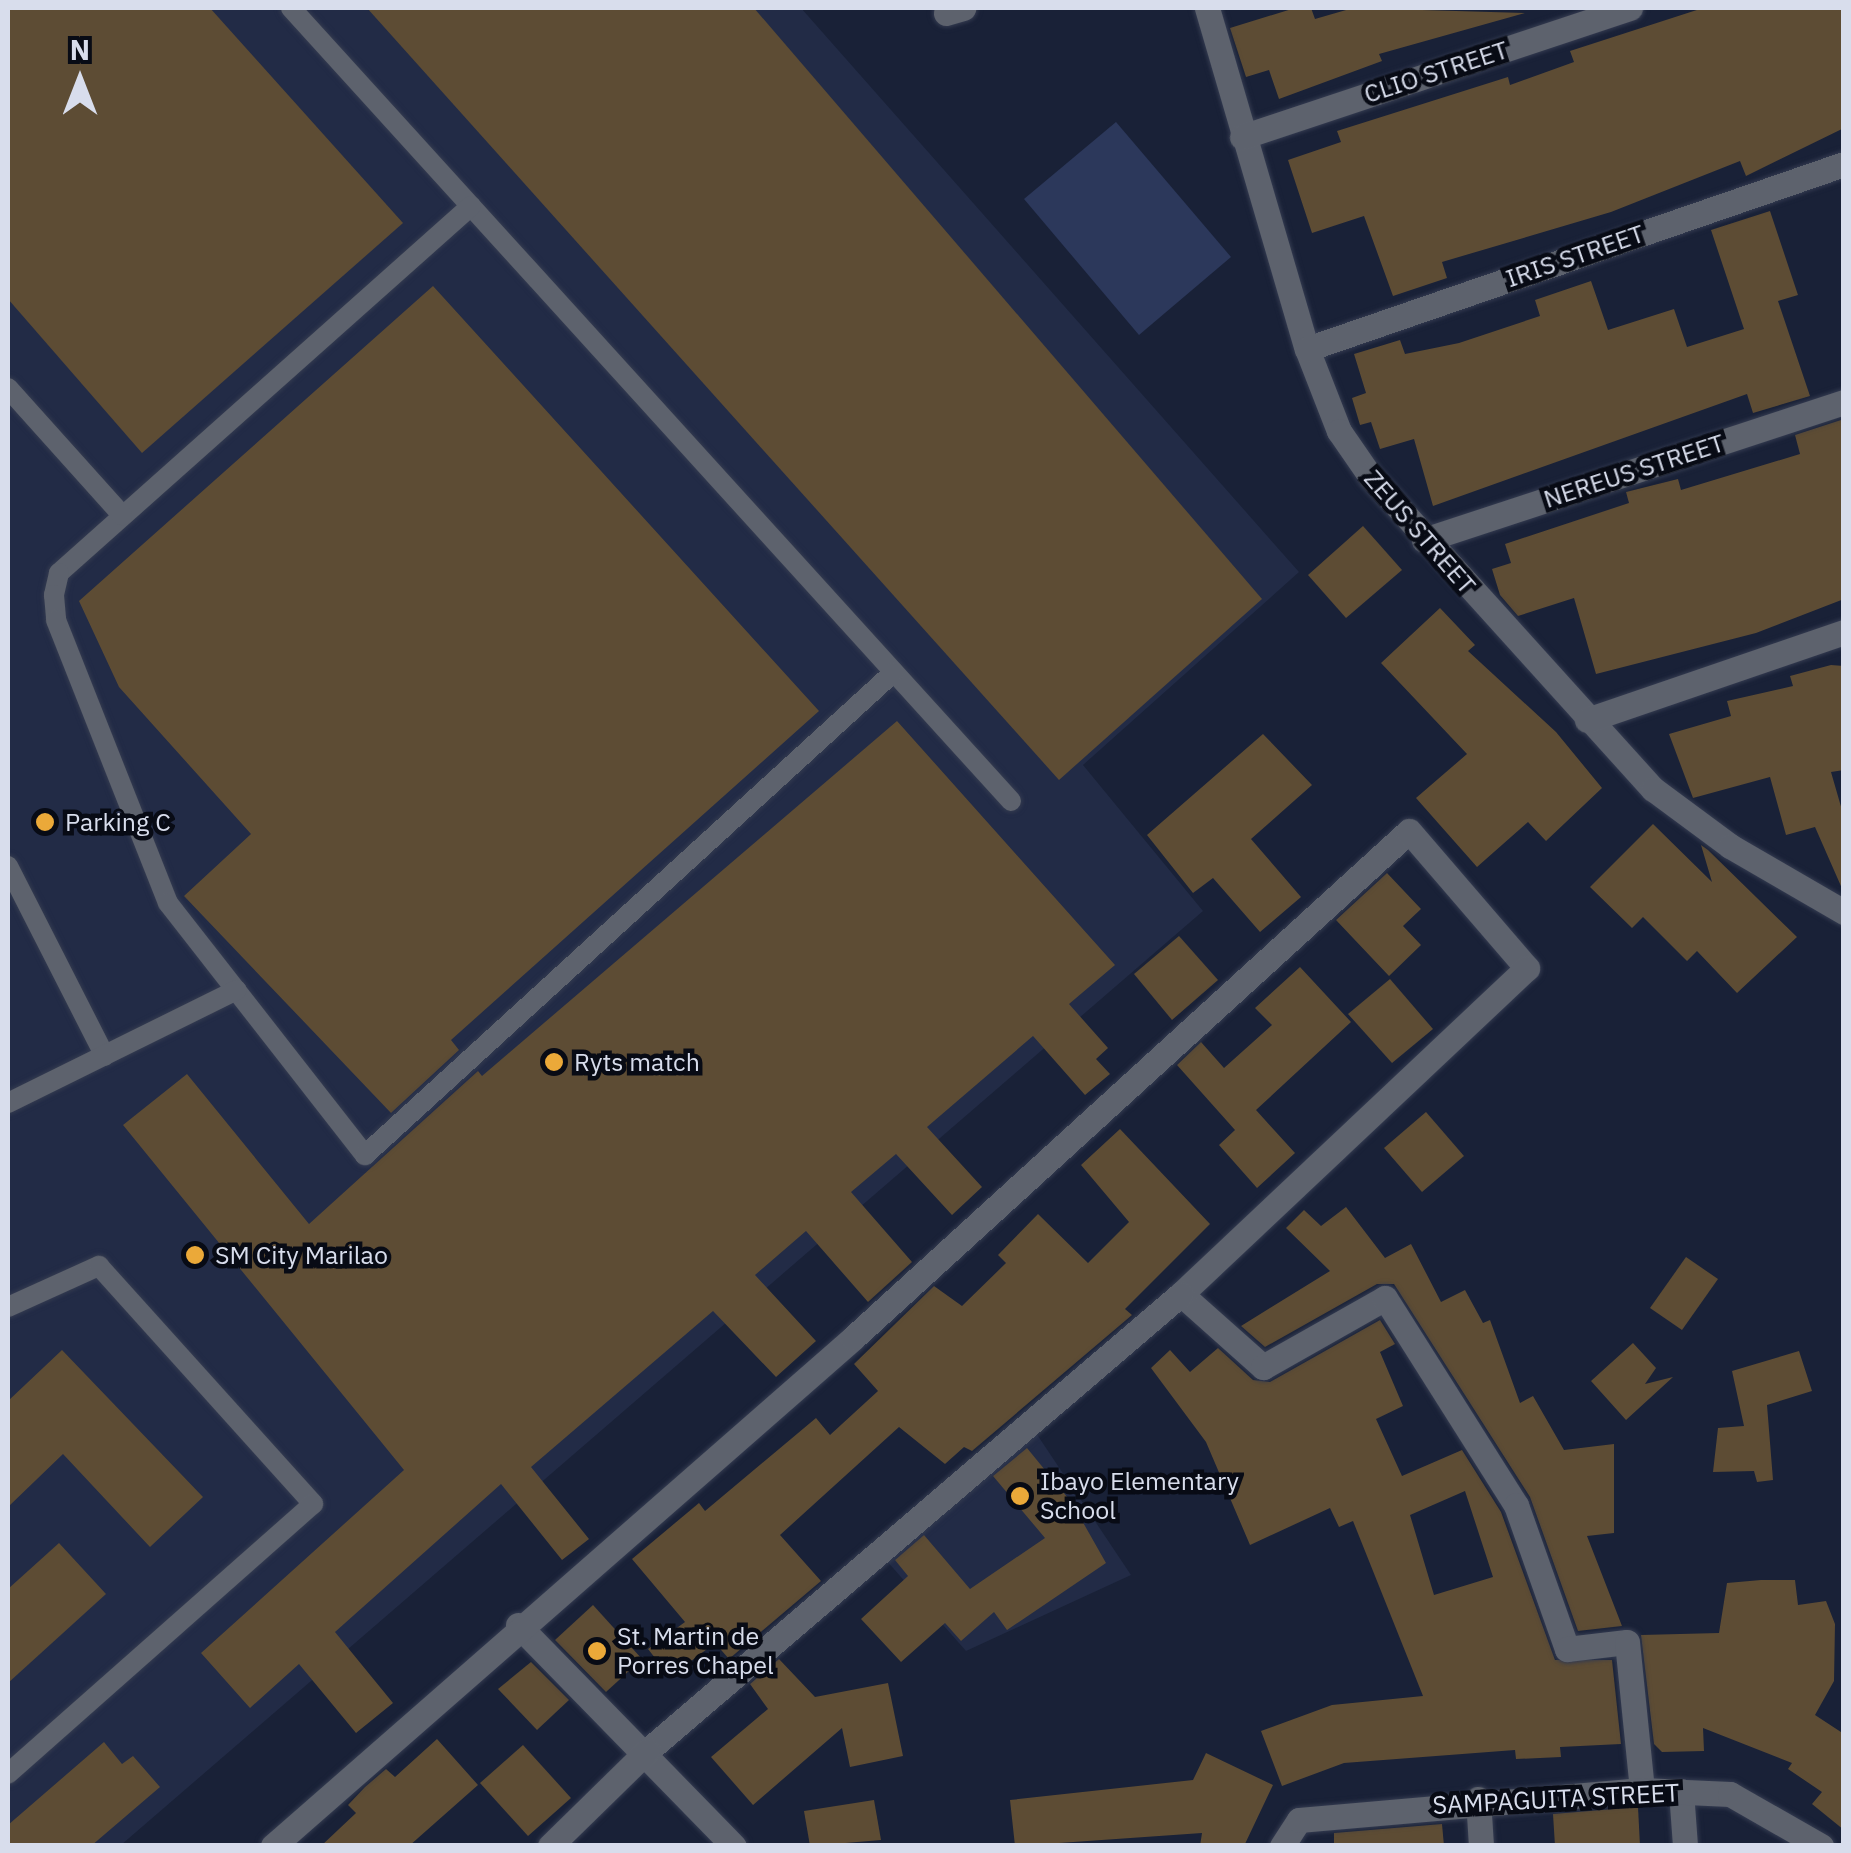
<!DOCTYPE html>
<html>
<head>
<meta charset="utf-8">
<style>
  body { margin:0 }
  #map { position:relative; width:1851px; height:1853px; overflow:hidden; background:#192137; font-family:"IBM Plex Sans",sans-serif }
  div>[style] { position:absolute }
  .built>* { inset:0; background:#222b46 }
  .green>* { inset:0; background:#2c385b }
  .building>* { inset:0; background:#5d4c34 }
  .roads { filter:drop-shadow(0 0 2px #343b50) drop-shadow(0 0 2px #343b50) }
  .service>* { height:20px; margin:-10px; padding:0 10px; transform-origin:10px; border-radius:10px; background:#5d626d }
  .minor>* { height:25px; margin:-12.5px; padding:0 12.5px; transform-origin:12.5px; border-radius:12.5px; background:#5d626d }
  .dots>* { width:28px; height:28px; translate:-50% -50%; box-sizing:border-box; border:5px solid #080b15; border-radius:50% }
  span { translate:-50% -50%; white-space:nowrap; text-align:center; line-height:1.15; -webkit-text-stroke:9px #080b15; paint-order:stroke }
  .street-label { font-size:25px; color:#d8ddec }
  .poi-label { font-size:25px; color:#d8ddec }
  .left { translate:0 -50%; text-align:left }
  .frame { position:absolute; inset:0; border:10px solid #d8ddec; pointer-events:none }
  .north { position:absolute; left:30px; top:30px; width:100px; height:100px; -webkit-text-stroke:8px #080b15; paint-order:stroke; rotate:0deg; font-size:28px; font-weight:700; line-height:40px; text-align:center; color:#d8ddec }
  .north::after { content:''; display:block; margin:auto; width:35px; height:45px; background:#d8ddec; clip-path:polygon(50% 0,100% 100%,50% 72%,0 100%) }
</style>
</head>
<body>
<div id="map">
  <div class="built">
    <div style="clip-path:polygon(8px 8px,801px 8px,1299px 572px,1083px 765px,1203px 911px,121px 1845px,8px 1846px)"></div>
    <div style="clip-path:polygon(1036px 1433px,1131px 1575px,966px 1651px,886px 1560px)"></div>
  </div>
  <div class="green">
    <div style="clip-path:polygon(1116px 122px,1231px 257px,1139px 335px,1024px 199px)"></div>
  </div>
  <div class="building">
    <div style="clip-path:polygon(8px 8px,210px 8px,403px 223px,142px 453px,8px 299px)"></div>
    <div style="clip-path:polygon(367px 8px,754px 8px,1262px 599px,1059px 780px)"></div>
    <div style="clip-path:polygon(1295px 8px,1311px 8px,1315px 19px,1353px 8px,1525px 13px,1379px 54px,1382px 61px,1279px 99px,1269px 70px,1246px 77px,1230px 28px)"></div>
    <div style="clip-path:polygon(1703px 8px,1844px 8px,1844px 128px,1746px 176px,1740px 161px,1611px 212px,1442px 262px,1447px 278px,1393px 296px,1364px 216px,1312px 233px,1288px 160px,1341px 142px,1337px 131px,1508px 77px,1510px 85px,1574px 62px,1570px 51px)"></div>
    <div style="clip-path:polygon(1770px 211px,1798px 295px,1778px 301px,1810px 396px,1753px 413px,1747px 394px,1433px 506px,1414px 439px,1380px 449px,1371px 422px,1360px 425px,1352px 398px,1366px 393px,1354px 354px,1400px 340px,1405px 354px,1459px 343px,1540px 316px,1535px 300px,1591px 281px,1608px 330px,1674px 309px,1687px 347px,1744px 329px,1711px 230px)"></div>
    <div style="clip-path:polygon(433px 286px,819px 711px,451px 1040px,459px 1050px,391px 1113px,184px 896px,251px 834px,119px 687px,79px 601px)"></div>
    <div style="clip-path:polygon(1844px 419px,1844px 599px,1756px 633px,1596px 674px,1574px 598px,1518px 616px,1500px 595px,1492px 569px,1511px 563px,1505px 544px,1629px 503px,1626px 492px,1678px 479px,1681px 490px,1800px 454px,1795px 435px)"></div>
    <div style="clip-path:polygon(1363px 526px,1402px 570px,1346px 618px,1308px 575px)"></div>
    <div style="clip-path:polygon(1440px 608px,1475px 645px,1468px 651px,1556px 732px,1602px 788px,1546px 841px,1528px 822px,1477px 867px,1416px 798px,1467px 754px,1381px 663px)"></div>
    <div style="clip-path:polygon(1831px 665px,1844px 666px,1844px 770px,1831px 772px,1844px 817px,1844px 893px,1815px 827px,1786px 835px,1770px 777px,1693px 798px,1669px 734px,1731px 716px,1727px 701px,1793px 686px,1790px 676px)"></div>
    <div style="clip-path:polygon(897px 721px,1115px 965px,1069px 1004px,1108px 1048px,1096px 1059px,1110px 1074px,1085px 1095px,1033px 1036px,927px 1127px,982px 1187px,952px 1215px,896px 1154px,851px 1192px,912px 1262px,868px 1302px,806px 1231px,755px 1275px,816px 1341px,776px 1377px,713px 1311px,531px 1467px,589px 1539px,562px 1560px,501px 1484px,335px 1632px,393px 1703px,356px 1733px,299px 1664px,250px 1708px,201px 1653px,404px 1470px,123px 1125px,187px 1074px,309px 1224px,478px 1071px,482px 1076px)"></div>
    <div style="clip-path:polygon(1263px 734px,1312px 785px,1251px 839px,1301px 897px,1260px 932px,1213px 878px,1193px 893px,1147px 835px)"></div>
    <div style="clip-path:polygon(1653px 824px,1712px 882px,1701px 845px,1708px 850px,1797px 937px,1737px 993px,1697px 951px,1687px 961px,1643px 917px,1632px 928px,1590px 887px)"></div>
    <div style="clip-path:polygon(1387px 873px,1421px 909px,1403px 926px,1421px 945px,1389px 976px,1336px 920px)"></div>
    <div style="clip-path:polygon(1179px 936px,1218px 980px,1172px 1020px,1134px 974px)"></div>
    <div style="clip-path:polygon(1300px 967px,1351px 1022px,1256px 1110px,1295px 1153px,1257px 1188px,1219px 1145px,1235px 1130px,1177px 1065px,1201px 1042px,1224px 1068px,1272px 1025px,1255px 1008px)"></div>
    <div style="clip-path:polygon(1390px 979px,1433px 1029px,1392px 1063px,1348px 1014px)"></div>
    <div style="clip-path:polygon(1426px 1112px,1464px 1156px,1422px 1192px,1384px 1148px)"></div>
    <div style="clip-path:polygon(1120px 1129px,1210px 1224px,1125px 1309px,1132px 1315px,972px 1451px,964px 1447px,945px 1464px,899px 1427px,780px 1535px,821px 1581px,729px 1659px,715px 1643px,670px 1677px,648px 1649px,685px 1622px,632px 1559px,699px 1503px,705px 1511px,816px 1418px,830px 1435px,878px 1391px,854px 1364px,934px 1286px,962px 1306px,1006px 1263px,998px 1255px,1038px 1214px,1088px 1263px,1129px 1222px,1081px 1165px)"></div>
    <div style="clip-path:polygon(1346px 1207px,1385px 1258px,1411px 1244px,1441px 1302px,1465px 1290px,1483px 1323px,1490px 1320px,1520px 1403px,1533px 1396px,1564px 1450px,1614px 1444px,1614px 1533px,1587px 1536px,1622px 1626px,1578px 1631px,1530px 1497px,1394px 1284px,1377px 1284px,1265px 1347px,1241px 1326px,1330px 1271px,1286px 1228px,1304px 1210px,1321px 1226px)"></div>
    <div style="clip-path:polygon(1686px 1257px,1718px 1279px,1682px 1330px,1650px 1308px)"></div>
    <div style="clip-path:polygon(evenodd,1380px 1320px,1395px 1344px,1380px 1352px,1403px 1406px,1376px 1419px,1402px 1476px,1462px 1450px,1501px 1512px,1555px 1660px,1612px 1660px,1621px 1744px,1560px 1747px,1561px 1757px,1516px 1759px,1515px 1750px,1344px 1763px,1282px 1786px,1261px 1731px,1332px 1705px,1423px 1696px,1353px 1521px,1339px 1527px,1330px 1508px,1250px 1545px,1206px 1442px,1151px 1368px,1170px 1350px,1190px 1372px,1218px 1348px,1253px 1380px,1270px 1382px,1380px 1320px,1465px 1491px,1493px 1577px,1434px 1595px,1410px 1515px,1465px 1491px)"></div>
    <div style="clip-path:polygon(1633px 1343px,1656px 1368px,1645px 1384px,1673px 1377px,1626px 1420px,1591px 1381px)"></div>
    <div style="clip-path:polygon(62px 1350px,203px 1497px,150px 1547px,63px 1454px,8px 1507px,8px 1401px)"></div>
    <div style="clip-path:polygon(1799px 1351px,1812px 1391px,1767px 1405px,1773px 1480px,1757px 1482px,1754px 1471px,1713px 1472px,1718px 1428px,1744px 1426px,1732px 1371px)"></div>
    <div style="clip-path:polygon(1027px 1448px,1072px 1503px,1106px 1563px,1007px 1630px,994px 1612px,961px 1641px,945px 1623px,901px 1662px,861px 1619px,908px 1576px,895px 1560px,924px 1535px,970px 1589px,1045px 1538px,993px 1476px)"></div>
    <div style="clip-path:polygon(59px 1543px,106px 1594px,8px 1683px,8px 1589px)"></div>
    <div style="clip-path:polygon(1761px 1580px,1795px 1580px,1798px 1605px,1826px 1601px,1835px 1624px,1834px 1681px,1815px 1715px,1844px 1734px,1844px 1830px,1812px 1804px,1822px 1792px,1788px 1769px,1792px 1763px,1703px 1728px,1704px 1751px,1662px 1752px,1654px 1744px,1641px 1635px,1719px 1633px,1727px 1583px)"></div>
    <div style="clip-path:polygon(593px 1605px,642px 1659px,606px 1692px,555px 1640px)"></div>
    <div style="clip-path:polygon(779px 1659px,815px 1697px,888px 1683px,903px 1756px,850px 1767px,842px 1728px,753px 1805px,711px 1757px,768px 1709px,750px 1684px)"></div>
    <div style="clip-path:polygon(531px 1662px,569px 1700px,537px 1730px,498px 1689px)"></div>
    <div style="clip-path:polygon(437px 1739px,478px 1785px,409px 1846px,321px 1846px,356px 1813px,348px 1805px,365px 1787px,386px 1769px,395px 1777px)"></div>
    <div style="clip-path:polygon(104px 1742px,122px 1764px,133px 1756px,160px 1787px,91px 1846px,8px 1846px,8px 1825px)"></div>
    <div style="clip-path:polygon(523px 1745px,571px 1798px,528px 1836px,480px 1783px)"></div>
    <div style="clip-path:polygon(1206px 1753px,1273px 1785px,1244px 1846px,1200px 1846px,1202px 1833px,1015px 1846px,1010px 1800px,1193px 1780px)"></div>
    <div style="clip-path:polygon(874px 1800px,881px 1840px,810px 1846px,804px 1811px)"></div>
    <div style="clip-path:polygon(1638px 1807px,1640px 1846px,1555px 1846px,1553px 1814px)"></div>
    <div style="clip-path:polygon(1442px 1824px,1444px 1846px,1334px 1846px,1334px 1833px)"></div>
  </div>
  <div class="roads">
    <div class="service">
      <div style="left:291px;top:8px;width:1071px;rotate:47.76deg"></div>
      <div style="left:471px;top:206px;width:552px;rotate:138.31deg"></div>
      <div style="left:59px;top:573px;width:23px;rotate:103deg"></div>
      <div style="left:54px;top:595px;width:25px;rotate:85deg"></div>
      <div style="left:56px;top:620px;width:304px;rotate:68.4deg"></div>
      <div style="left:168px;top:903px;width:320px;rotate:52deg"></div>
      <div style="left:365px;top:1155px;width:716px;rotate:-42.4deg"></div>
      <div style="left:8px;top:388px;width:171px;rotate:48.1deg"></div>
      <div style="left:8px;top:866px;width:213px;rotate:63deg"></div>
      <div style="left:8px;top:1103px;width:255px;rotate:-26.3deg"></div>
      <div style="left:8px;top:1307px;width:100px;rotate:-24.3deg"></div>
      <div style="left:99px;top:1266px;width:320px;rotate:48deg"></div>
      <div style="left:313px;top:1504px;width:407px;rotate:138.5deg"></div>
    </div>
    <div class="minor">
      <div style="left:1207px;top:8px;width:355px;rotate:73.7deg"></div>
      <div style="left:1307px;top:349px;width:88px;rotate:68.7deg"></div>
      <div style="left:1339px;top:431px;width:55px;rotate:55.4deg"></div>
      <div style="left:1370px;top:476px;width:422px;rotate:47.9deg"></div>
      <div style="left:1653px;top:789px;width:96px;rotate:36.5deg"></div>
      <div style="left:1730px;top:846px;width:132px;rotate:30.1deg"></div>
      <div style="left:946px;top:13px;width:18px;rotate:-16deg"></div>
      <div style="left:1242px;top:137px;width:409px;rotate:-18.4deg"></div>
      <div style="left:1307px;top:349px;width:568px;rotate:-19.01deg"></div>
      <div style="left:1424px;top:540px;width:442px;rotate:-18.2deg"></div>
      <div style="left:1587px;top:720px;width:272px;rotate:-18.9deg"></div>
      <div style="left:1181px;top:1294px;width:110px;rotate:41.7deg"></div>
      <div style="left:1263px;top:1367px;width:140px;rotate:-29.5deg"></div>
      <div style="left:1385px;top:1298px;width:245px;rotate:57.7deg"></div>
      <div style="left:1516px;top:1505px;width:153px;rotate:70.5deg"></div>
      <div style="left:1567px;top:1649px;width:60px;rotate:-6.7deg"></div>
      <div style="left:1627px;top:1642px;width:149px;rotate:84.2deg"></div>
      <div style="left:518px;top:1625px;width:309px;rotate:45.7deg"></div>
      <div style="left:1681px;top:1791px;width:55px;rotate:85.8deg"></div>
      <div style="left:1478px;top:1799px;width:47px;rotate:86.3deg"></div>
      <div style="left:273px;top:1846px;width:771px;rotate:-41.21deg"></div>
      <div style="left:853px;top:1338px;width:752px;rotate:-42.36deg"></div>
      <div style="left:1409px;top:831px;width:181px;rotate:49.3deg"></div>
      <div style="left:1527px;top:968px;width:475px;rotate:136.7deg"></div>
      <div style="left:1181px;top:1294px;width:703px;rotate:139.44deg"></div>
      <div style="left:647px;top:1751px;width:136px;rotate:135.6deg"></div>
      <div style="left:1282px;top:1846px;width:31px;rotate:-57deg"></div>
      <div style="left:1299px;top:1820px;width:344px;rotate:-5deg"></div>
      <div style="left:1642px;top:1790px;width:88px;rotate:2.6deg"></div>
      <div style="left:1730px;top:1794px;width:105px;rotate:29.7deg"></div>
    </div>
  </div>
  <div class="dots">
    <div style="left:45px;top:822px;background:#eba939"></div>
    <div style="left:554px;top:1062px;background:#eba939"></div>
    <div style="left:195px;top:1255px;background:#eba939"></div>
    <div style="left:1020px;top:1496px;background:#eba939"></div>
    <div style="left:597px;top:1651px;background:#eba939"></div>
  </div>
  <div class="street-label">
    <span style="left:1436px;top:72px;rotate:-18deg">CLIO STREET</span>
    <span style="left:1575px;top:256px;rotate:-19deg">IRIS STREET</span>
    <span style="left:1634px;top:471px;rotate:-18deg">NEREUS STREET</span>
    <span style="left:1420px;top:532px;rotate:49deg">ZEUS STREET</span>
    <span style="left:1556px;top:1799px;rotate:-3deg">SAMPAGUITA STREET</span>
  </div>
  <div class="poi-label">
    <span class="left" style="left:65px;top:822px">Parking C</span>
    <span class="left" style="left:574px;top:1062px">Ryts match</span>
    <span class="left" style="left:215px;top:1255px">SM City Marilao</span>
    <span class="left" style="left:1040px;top:1496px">Ibayo Elementary<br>School</span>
    <span class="left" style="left:617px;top:1651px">St. Martin de<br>Porres Chapel</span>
  </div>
  <div class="frame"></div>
  <div class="north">N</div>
</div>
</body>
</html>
